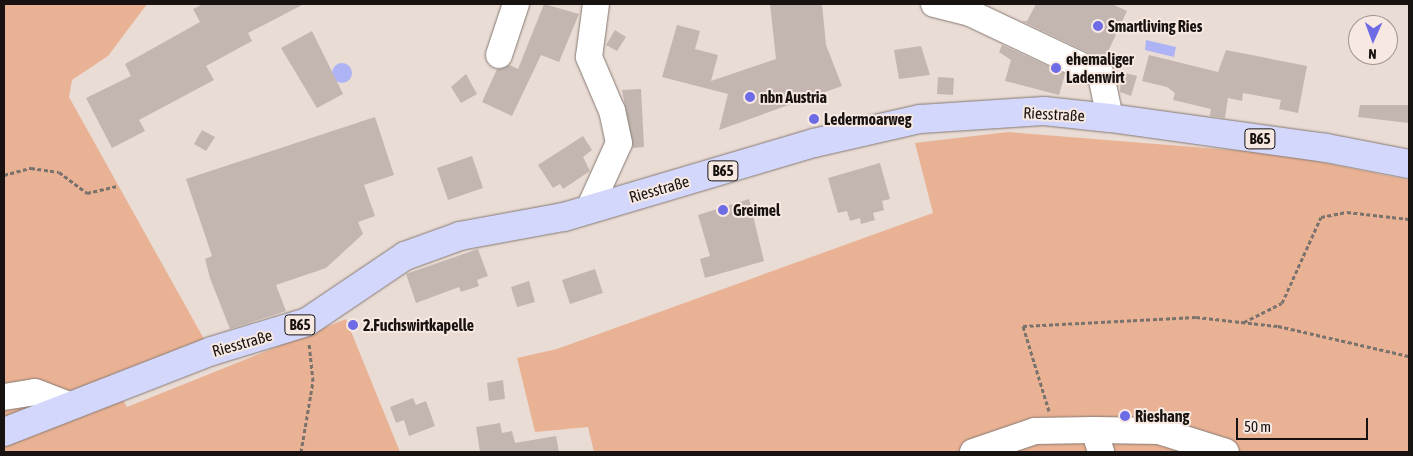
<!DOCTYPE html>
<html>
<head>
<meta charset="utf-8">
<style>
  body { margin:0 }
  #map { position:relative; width:1413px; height:456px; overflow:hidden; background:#e9dcd5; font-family:"Asap Condensed",sans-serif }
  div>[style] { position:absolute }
  .green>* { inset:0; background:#eab294 }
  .water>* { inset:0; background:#adb3f4 }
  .round { border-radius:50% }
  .building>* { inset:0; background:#c3b6b0 }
  .path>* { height:3px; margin-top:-1.5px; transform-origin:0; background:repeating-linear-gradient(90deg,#7a726d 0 4px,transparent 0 6.5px) }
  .roads { filter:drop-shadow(0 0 1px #857973) drop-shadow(0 0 1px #857973) }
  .minor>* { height:26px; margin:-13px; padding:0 13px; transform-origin:13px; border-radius:13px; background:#fff }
  .major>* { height:28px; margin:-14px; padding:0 14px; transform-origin:14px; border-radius:14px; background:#d3d7fb }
  .dots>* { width:14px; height:14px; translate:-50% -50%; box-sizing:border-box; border:2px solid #f7e9e2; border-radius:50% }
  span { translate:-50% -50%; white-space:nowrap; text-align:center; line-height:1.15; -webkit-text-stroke:4px #f7e9e2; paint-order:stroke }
  .shield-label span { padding:1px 4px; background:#f7e9e2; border:1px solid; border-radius:4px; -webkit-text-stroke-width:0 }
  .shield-label { font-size:15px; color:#181311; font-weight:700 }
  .poi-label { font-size:16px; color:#181311; font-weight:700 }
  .left { translate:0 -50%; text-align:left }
  .street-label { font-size:16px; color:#181311 }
  .frame { position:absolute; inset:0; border:5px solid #181311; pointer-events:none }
  .north { position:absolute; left:1348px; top:15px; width:50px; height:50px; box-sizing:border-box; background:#f7e9e2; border:1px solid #9e938e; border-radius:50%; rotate:182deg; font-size:14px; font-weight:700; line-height:20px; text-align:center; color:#181311 }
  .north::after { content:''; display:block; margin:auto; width:18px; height:22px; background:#6d6be5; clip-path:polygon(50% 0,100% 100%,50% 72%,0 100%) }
  .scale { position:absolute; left:1236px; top:418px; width:132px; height:22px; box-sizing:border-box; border:2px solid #181311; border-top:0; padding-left:6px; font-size:15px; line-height:18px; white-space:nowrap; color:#181311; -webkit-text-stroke:4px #f7e9e2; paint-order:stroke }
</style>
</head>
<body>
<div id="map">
  <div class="green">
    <div style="clip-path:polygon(4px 4px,147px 4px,108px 56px,72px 80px,69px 97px,204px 339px,109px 376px,127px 407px,346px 319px,400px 452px,4px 452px)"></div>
    <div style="clip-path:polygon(1008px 132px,1281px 154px,1409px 180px,1409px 452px,594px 452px,588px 427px,535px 432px,517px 358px,557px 349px,933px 213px,915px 143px)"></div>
  </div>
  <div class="water">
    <div style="clip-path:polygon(1146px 40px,1176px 47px,1174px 57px,1145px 50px)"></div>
    <div class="round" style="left:332px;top:63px;width:20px;height:20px"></div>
  </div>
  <div class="building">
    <div style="clip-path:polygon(203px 4px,304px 4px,248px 33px,252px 41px,206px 66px,214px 80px,139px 120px,145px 131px,112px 148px,86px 98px,131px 76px,125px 64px,200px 22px,193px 9px)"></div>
    <div style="clip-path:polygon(544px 4px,579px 14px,559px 62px,541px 55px,512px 116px,482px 102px,497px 69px,510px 65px,518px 69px)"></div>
    <div style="clip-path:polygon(770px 4px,822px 4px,826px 45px,842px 86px,719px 130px,728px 94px,662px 77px,677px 25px,700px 31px,695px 49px,718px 55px,711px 81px,776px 59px)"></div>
    <div style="clip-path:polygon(1036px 4px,1112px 4px,1127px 11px,1104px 60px,1022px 21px,1027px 21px)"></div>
    <div style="clip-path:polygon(615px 30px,626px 37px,617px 51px,606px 45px)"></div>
    <div style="clip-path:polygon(312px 31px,343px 94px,317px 108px,281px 48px)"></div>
    <div style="clip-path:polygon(1002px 45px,1065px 74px,1059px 95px,1005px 81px,1011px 60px,999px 52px)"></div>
    <div style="clip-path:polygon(921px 46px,930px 75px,899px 79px,894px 50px)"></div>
    <div style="clip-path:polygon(1226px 50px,1307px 66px,1298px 113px,1279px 109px,1281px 100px,1243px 93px,1242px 101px,1228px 98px,1225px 118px,1210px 116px,1211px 109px,1173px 100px,1175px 93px,1167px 87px,1142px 81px,1149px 55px,1218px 72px)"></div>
    <div style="clip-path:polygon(1121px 72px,1137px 76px,1131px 96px,1120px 92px)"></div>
    <div style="clip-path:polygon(466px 74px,477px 94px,461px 103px,451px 87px)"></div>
    <div style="clip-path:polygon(938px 77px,954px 78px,953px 95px,937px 94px)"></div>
    <div style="clip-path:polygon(641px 89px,644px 147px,633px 148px,622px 90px)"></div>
    <div style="clip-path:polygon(1360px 105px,1409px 105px,1409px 123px,1358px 117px)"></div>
    <div style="clip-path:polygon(375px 117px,394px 175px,364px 185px,375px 216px,358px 222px,363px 234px,326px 268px,276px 285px,286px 311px,230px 329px,210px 278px,205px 259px,212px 256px,186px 179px)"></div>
    <div style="clip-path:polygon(202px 130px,215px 137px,206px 151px,194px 144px)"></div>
    <div style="clip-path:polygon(583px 136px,592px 150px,583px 157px,590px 171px,563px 189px,560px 184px,553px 188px,538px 165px)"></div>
    <div style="clip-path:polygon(472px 156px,483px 188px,448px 200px,437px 168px)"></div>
    <div style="clip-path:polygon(880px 163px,890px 199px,882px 201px,884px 210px,873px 213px,875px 220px,861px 224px,860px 218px,850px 221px,847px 211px,838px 213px,828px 178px)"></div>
    <div style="clip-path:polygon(749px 199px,764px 261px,705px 278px,700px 259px,710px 256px,698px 215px)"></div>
    <div style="clip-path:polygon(478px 249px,488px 276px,477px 280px,479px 286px,461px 292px,459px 287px,416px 303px,406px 274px)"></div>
    <div style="clip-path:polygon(595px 269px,603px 293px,570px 304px,562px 280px)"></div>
    <div style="clip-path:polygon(529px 281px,535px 302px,517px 307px,511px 287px)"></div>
    <div style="clip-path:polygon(503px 380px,505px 399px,489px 401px,487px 383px)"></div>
    <div style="clip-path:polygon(413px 398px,416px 405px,426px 401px,435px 426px,409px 436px,404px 420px,396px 423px,390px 407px)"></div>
    <div style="clip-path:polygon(500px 423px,502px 433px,512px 431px,515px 443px,556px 436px,559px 452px,480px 452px,476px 427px)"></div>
  </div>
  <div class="path">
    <div style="left:4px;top:175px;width:28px;rotate:-15deg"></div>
    <div style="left:31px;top:168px;width:28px;rotate:8deg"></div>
    <div style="left:59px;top:172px;width:35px;rotate:37deg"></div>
    <div style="left:87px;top:193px;width:32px;rotate:-13deg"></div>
    <div style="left:1244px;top:322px;width:42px;rotate:-26.6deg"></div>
    <div style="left:1282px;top:303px;width:94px;rotate:-65.6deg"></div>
    <div style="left:1321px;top:217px;width:26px;rotate:-11deg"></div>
    <div style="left:1347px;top:212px;width:62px;rotate:6.4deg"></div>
    <div style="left:1049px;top:411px;width:89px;rotate:-107deg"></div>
    <div style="left:1023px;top:326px;width:173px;rotate:-3deg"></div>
    <div style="left:1196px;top:317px;width:82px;rotate:6.3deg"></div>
    <div style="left:1278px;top:326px;width:134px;rotate:12.9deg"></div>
    <div style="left:301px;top:452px;width:72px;rotate:-80.4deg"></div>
    <div style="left:313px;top:381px;width:38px;rotate:-96deg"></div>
  </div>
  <div class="roads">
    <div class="minor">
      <div style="left:934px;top:4px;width:37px;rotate:14deg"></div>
      <div style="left:970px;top:13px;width:145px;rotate:25.3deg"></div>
      <div style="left:1101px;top:75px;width:44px;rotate:78.2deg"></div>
      <div style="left:499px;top:55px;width:54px;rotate:-71.6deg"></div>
      <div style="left:589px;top:209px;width:72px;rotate:-65.6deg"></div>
      <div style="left:619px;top:143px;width:33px;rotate:-102deg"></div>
      <div style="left:612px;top:111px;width:59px;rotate:-113.1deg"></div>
      <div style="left:589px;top:57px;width:53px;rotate:-82.5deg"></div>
      <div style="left:4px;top:397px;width:31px;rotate:-9deg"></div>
      <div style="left:35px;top:392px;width:36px;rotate:21deg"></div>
      <div style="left:1094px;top:430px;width:23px;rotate:72deg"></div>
      <div style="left:973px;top:452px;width:65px;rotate:-18.7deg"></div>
      <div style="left:1035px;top:431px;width:59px;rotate:-1deg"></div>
      <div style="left:1094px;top:430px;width:65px;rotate:0.9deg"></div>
      <div style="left:1159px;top:431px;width:70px;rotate:17.4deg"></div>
    </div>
    <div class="major">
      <div style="left:4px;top:432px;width:223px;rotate:-21.3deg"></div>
      <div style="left:212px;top:351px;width:99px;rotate:-17deg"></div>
      <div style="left:307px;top:322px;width:118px;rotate:-34deg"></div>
      <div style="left:405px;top:256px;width:59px;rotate:-20deg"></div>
      <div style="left:460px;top:236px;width:106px;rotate:-10.4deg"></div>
      <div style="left:564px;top:217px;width:261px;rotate:-16.5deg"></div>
      <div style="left:814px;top:143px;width:109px;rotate:-12.8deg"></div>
      <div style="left:920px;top:119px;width:124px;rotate:-3.7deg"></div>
      <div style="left:1044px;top:111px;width:66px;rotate:6.1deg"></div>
      <div style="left:1110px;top:118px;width:218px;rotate:7.9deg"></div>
      <div style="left:1326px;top:148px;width:85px;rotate:10.9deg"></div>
    </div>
  </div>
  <div class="dots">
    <div style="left:1098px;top:26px;background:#6d6be5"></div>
    <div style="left:1056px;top:68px;background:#6d6be5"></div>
    <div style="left:750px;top:97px;background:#6d6be5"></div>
    <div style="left:814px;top:119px;background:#6d6be5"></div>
    <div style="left:723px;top:210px;background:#6d6be5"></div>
    <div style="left:353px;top:325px;background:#6d6be5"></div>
    <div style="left:1125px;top:416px;background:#6d6be5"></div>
  </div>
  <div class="shield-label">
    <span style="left:1260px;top:139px">B65</span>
    <span style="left:723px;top:171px">B65</span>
    <span style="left:300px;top:325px">B65</span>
  </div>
  <div class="poi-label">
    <span class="left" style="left:1108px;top:26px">Smartliving Ries</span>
    <span class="left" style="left:1066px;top:68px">ehemaliger<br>Ladenwirt</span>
    <span class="left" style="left:760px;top:97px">nbn Austria</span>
    <span class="left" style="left:824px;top:119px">Ledermoarweg</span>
    <span class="left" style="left:733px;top:210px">Greimel</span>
    <span class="left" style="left:363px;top:325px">2.Fuchswirtkapelle</span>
    <span class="left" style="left:1135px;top:416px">Rieshang</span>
  </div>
  <div class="street-label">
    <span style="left:1054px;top:114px;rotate:3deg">Riesstraße</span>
    <span style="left:659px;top:189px;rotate:-16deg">Riesstraße</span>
    <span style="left:242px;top:343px;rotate:-16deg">Riesstraße</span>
  </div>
  <div class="frame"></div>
  <div class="north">N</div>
  <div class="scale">50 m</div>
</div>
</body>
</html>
